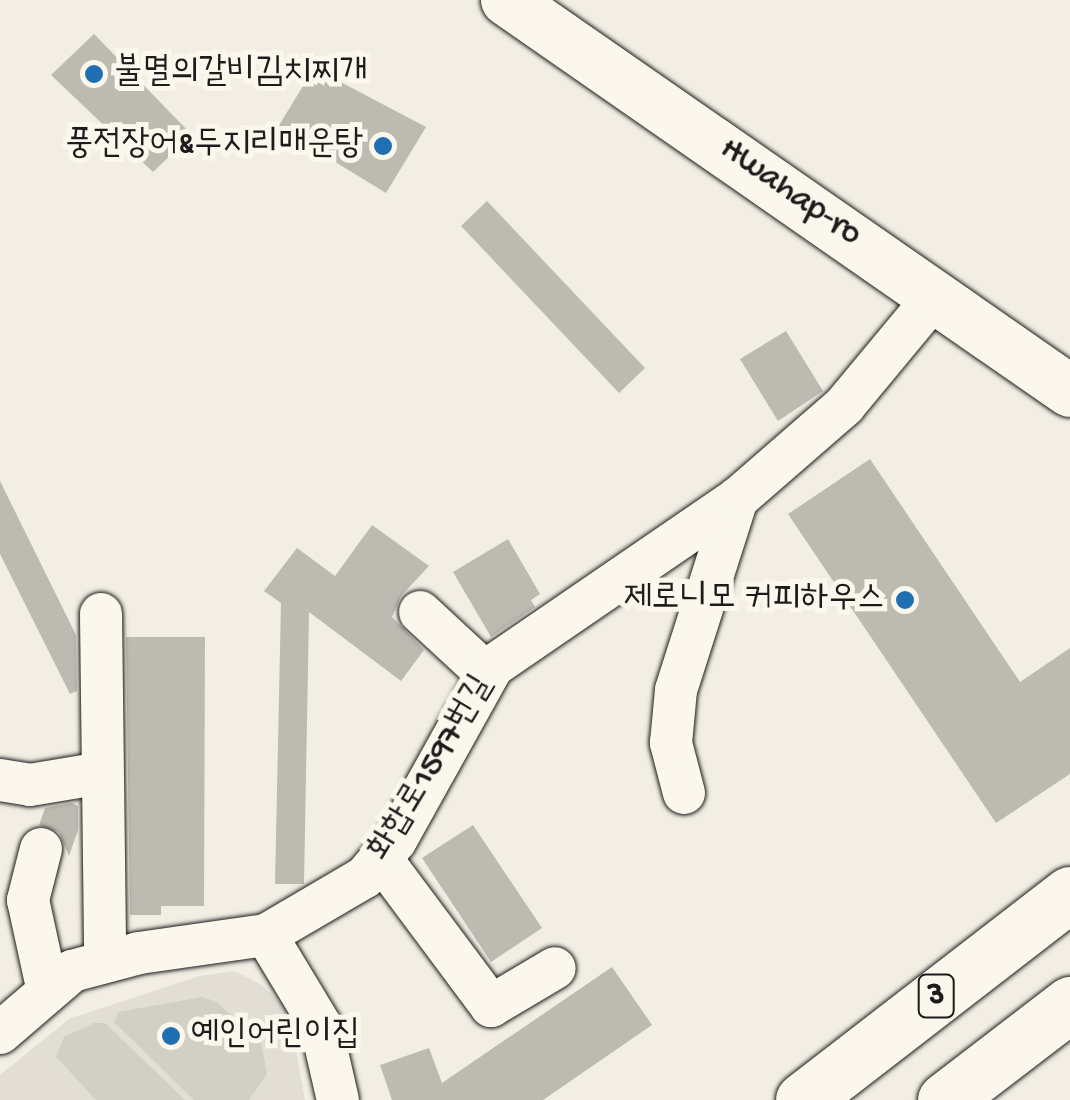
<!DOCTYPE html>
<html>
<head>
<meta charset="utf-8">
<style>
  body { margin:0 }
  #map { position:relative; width:1070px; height:1100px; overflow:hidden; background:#f2eee4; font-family:"Gochi Hand","Poor Story",sans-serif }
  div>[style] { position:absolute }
  .built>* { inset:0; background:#e2ded5 }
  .green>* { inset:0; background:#d2cfc6 }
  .building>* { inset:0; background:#bdbab1 }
  .roads { filter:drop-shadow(0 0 2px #1c1c1c) drop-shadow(0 0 2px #1c1c1c) }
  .minor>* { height:42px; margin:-21px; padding:0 21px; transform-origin:21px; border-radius:21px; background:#fbf7ec }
  .major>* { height:52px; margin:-26px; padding:0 26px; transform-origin:26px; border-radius:26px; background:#fbf7ec }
  .highway>* { height:55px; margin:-27.5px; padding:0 27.5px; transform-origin:27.5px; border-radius:27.5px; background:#fbf7ec }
  .dots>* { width:28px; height:28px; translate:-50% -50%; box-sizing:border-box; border:5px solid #fbf7ec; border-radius:50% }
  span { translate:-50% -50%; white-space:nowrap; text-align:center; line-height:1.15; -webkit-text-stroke:10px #fbf7ec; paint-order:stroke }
  .shield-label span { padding:2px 8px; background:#fbf7ec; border:2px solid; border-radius:8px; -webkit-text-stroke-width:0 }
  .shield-label { font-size:32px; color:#1c1c1c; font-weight:700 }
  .poi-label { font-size:35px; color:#1c1c1c }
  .left { translate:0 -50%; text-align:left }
  .right { translate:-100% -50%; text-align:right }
  .street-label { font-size:35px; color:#1c1c1c }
</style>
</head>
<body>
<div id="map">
  <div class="built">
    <div style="clip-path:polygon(234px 971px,262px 985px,289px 1011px,305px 1100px,0 1100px,0 1075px,69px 1019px,199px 976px)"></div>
  </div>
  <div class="green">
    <div style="clip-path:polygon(202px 997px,215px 1001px,261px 1041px,267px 1074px,249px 1100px,194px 1100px,114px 1022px,118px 1012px)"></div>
    <div style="clip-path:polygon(94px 1023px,105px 1023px,185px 1100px,96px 1100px,56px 1057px,64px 1037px)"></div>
  </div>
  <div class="building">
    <div style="clip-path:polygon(94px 34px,192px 135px,153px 172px,51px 75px)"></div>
    <div style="clip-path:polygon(314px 68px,426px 127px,386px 193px,278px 127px)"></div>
    <div style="clip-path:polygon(487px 201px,645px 368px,619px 393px,461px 226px)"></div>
    <div style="clip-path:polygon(786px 331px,823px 391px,778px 421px,740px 359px)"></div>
    <div style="clip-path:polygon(870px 459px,1020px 682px,1070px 648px,1070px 774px,996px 823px,788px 514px)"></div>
    <div style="clip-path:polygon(0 481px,76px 635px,77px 691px,70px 694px,0 554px)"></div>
    <div style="clip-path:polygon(372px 525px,429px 566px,401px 596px,392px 617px,424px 650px,401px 681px,309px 612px,304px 884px,275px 884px,281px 603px,264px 591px,297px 548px,335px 576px)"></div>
    <div style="clip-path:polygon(508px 539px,540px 594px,531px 600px,535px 607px,491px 637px,453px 572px)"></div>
    <div style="clip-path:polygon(126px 637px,205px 637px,204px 906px,161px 906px,161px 915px,130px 915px)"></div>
    <div style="clip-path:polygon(72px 803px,78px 806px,78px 830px,69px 856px,59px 832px,39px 825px,45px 808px)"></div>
    <div style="clip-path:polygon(473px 825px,542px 928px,491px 962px,422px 858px)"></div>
    <div style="clip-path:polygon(612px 967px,652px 1025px,543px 1100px,392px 1100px,380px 1065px,429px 1048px,442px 1083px)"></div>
  </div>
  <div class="roads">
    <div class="minor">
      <div style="left:420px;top:612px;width:91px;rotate:42.8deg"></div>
      <div style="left:101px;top:614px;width:345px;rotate:89.3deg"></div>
      <div style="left:0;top:780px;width:30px;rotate:9deg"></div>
      <div style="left:30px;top:785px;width:73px;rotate:-9.5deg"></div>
      <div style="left:684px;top:793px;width:52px;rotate:-104.6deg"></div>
      <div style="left:671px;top:743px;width:53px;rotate:-84.6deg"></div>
      <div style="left:676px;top:690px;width:201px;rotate:-72.3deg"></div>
      <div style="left:41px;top:849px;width:53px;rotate:104.3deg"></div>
      <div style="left:28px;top:900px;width:89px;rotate:77.7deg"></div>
      <div style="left:383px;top:861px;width:181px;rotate:53.3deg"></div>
      <div style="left:491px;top:1006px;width:74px;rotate:-30.7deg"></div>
      <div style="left:266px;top:935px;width:106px;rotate:58.9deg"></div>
      <div style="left:321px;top:1026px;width:76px;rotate:77.1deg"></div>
      <div style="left:0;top:1033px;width:95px;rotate:-40.7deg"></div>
      <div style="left:72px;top:971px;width:69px;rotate:-15deg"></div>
      <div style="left:139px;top:953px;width:128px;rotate:-8.1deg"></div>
      <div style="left:266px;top:935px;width:115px;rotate:-30.4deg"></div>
      <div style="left:365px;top:877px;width:48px;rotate:-50deg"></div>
      <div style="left:396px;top:840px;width:199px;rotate:-60.9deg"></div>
      <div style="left:493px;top:666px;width:296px;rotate:-34.4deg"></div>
      <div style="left:737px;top:499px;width:142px;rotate:-41deg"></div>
      <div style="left:844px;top:406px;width:146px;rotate:-50.3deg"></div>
    </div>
    <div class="major">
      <div style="left:507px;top:0;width:685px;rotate:34.78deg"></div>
    </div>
    <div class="highway">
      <div style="left:803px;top:1100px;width:337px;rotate:-37.7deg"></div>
      <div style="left:945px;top:1100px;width:158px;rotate:-37.5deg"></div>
    </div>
  </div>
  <div class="dots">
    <div style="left:94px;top:74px;background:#1f6fb2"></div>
    <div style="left:383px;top:146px;background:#1f6fb2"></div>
    <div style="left:905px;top:600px;background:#1f6fb2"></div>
    <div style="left:171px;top:1036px;background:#1f6fb2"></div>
  </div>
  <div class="shield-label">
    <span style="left:936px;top:996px">3</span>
  </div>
  <div class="poi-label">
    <span class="left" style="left:114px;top:74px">불멸의갈비김치찌개</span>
    <span class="right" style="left:363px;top:146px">풍전장어&amp;두지리매운탕</span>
    <span class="right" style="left:885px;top:600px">제로니모 커피하우스</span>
    <span class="left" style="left:191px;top:1036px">예인어린이집</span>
  </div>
  <div class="street-label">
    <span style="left:790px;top:193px;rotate:35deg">Hwahap-ro</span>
    <span style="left:432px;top:769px;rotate:-59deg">화합로1597번길</span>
  </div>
</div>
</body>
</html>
